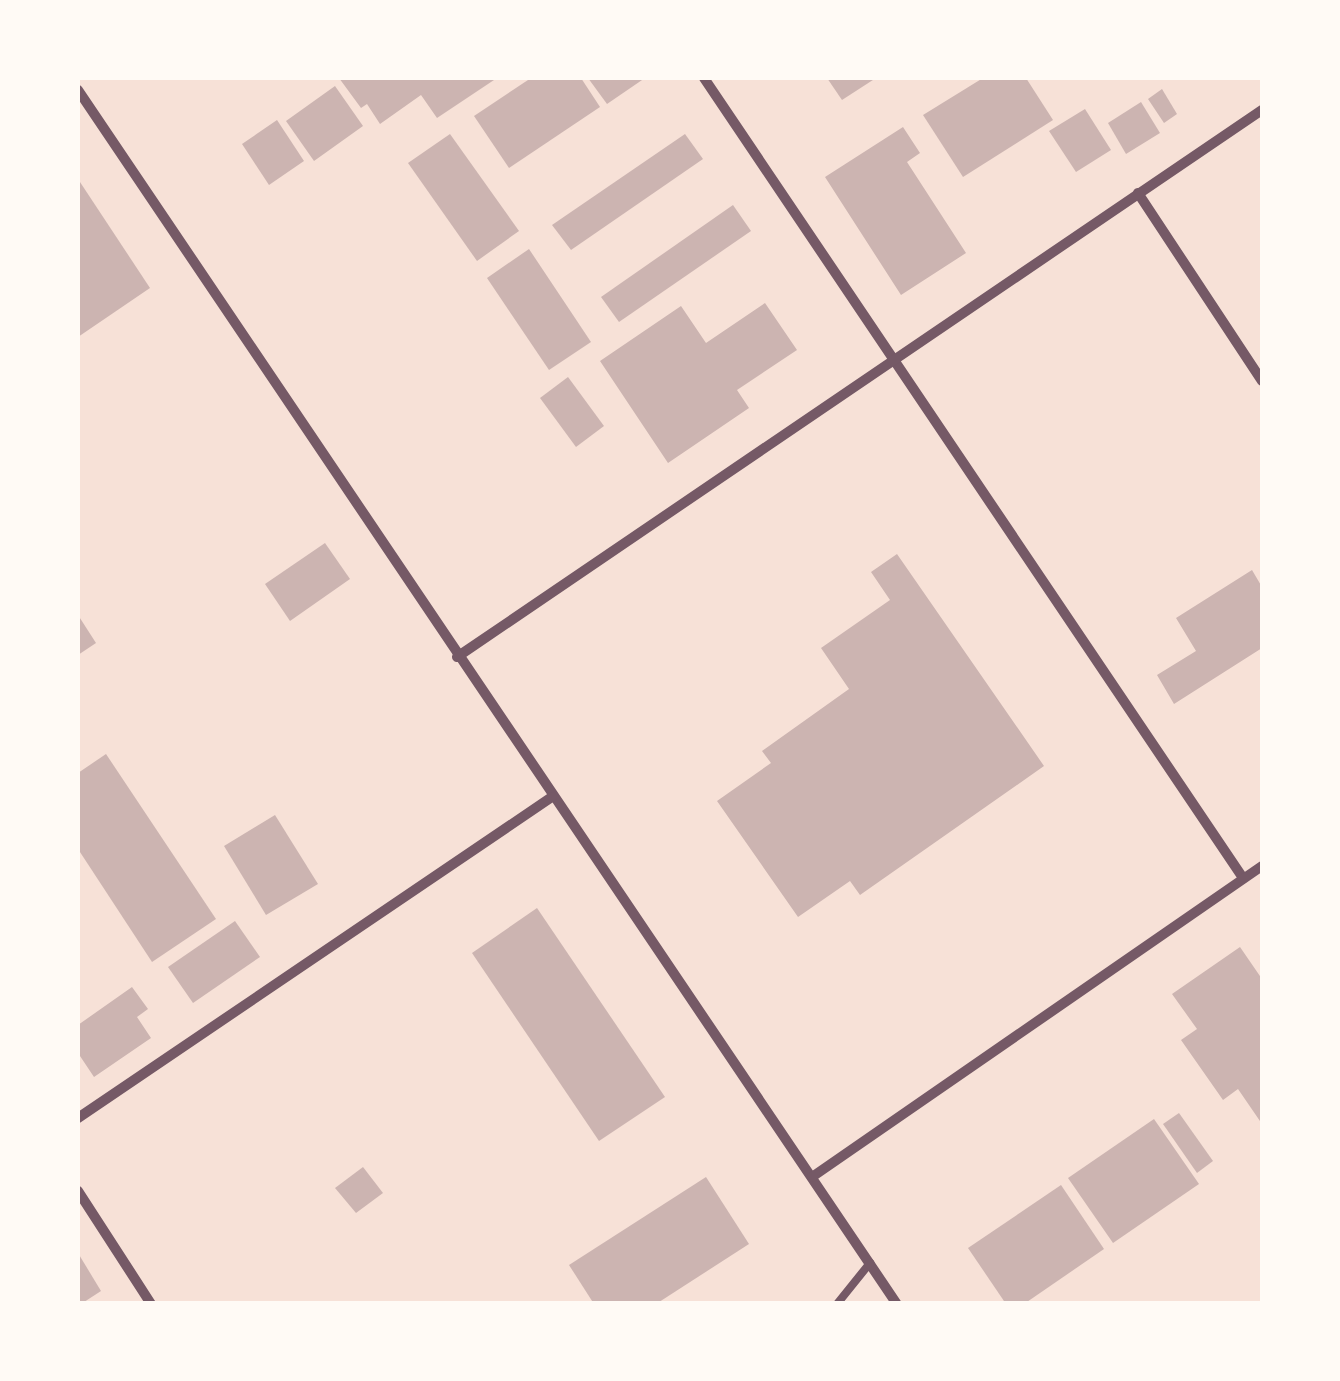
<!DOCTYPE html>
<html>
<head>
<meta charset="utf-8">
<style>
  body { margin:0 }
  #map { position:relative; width:1340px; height:1381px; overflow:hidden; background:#f7e1d7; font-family:"Sofia Sans Condensed",sans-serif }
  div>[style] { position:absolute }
  .building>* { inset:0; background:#ccb4b1 }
  .service>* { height:8px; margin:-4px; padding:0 4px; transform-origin:4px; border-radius:4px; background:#755966 }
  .minor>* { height:10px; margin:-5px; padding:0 5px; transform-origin:5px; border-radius:5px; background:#755966 }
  span { translate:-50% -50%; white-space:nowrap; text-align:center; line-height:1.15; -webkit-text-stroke:8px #fffaf5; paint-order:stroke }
  .frame { position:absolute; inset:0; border:80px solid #fffaf5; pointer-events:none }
</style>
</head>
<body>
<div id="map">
  <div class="building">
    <div style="clip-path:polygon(339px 78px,497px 78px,437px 118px,421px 95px,380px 124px,367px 104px,361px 108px)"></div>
    <div style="clip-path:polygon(531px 78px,581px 78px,600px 107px,509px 168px,474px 116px)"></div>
    <div style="clip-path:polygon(588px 78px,645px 78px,607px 104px)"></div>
    <div style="clip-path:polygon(827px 78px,876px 78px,842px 100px)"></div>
    <div style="clip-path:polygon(983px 78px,1026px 78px,1053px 120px,963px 177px,923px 115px)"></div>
    <div style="clip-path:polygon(335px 86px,363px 126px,314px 161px,286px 121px)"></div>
    <div style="clip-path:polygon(1162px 89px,1177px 114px,1164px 123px,1148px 99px)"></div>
    <div style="clip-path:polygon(1141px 102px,1160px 133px,1126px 154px,1108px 123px)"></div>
    <div style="clip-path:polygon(1085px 109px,1111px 150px,1076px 172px,1049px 131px)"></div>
    <div style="clip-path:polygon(277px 120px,304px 161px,269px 185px,242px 144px)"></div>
    <div style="clip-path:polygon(903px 127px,920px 153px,907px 162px,966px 253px,901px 295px,825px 177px)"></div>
    <div style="clip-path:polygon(450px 134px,519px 231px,477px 261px,408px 163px)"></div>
    <div style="clip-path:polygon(685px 134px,703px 159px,571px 250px,552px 225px)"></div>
    <div style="clip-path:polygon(78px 179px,150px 288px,78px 337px)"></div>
    <div style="clip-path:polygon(733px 205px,751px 231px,619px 322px,601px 297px)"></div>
    <div style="clip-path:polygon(529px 249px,591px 342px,549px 370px,487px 278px)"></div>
    <div style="clip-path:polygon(765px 303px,797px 350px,737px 390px,749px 408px,668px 463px,600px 361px,681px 306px,706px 343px)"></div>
    <div style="clip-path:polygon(568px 377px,604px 426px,576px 447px,540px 398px)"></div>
    <div style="clip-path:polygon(325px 543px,350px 579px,290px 621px,265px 584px)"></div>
    <div style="clip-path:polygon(897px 554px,1044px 766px,860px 895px,850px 881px,798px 917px,717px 801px,771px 763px,762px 751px,849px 689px,821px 648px,890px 600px,871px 572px)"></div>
    <div style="clip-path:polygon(1252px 570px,1262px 587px,1262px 648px,1174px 704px,1157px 675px,1196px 651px,1176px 618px)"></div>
    <div style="clip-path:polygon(78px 615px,96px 643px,78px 655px)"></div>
    <div style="clip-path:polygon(106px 754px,216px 919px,152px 962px,78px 849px,78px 773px)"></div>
    <div style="clip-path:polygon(275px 815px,318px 884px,266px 915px,224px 846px)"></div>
    <div style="clip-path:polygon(537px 908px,665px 1097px,599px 1141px,472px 953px)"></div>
    <div style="clip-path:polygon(235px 921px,260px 957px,193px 1003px,168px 967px)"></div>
    <div style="clip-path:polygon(1240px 947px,1262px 979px,1262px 1124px,1238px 1089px,1223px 1100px,1181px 1040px,1197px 1029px,1172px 994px)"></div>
    <div style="clip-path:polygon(132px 987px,148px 1009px,137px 1017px,151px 1038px,94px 1077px,78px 1053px,78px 1025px)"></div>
    <div style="clip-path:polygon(1179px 1113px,1213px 1161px,1197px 1173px,1163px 1124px)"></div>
    <div style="clip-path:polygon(1154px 1119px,1199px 1184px,1113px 1243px,1068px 1178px)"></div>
    <div style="clip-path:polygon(363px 1167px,383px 1193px,356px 1213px,335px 1188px)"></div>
    <div style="clip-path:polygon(706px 1177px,749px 1244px,656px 1304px,594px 1304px,569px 1265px)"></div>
    <div style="clip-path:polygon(1061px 1185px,1104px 1249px,1024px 1304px,1006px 1304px,968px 1248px)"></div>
    <div style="clip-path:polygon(78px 1253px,101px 1291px,81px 1304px,78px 1304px)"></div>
  </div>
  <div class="service">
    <div style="left:837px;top:1304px;width:53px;rotate:-51.2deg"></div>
  </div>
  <div class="minor">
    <div style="left:704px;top:78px;width:965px;rotate:56.03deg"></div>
    <div style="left:78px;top:90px;width:1464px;rotate:56deg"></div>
    <div style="left:1138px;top:193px;width:225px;rotate:56.6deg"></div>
    <div style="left:457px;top:657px;width:973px;rotate:-34.2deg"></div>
    <div style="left:78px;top:1118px;width:572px;rotate:-34.11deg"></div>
    <div style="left:812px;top:1177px;width:547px;rotate:-34.65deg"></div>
    <div style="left:78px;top:1191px;width:135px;rotate:57.1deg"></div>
  </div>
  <div class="frame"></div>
</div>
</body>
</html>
